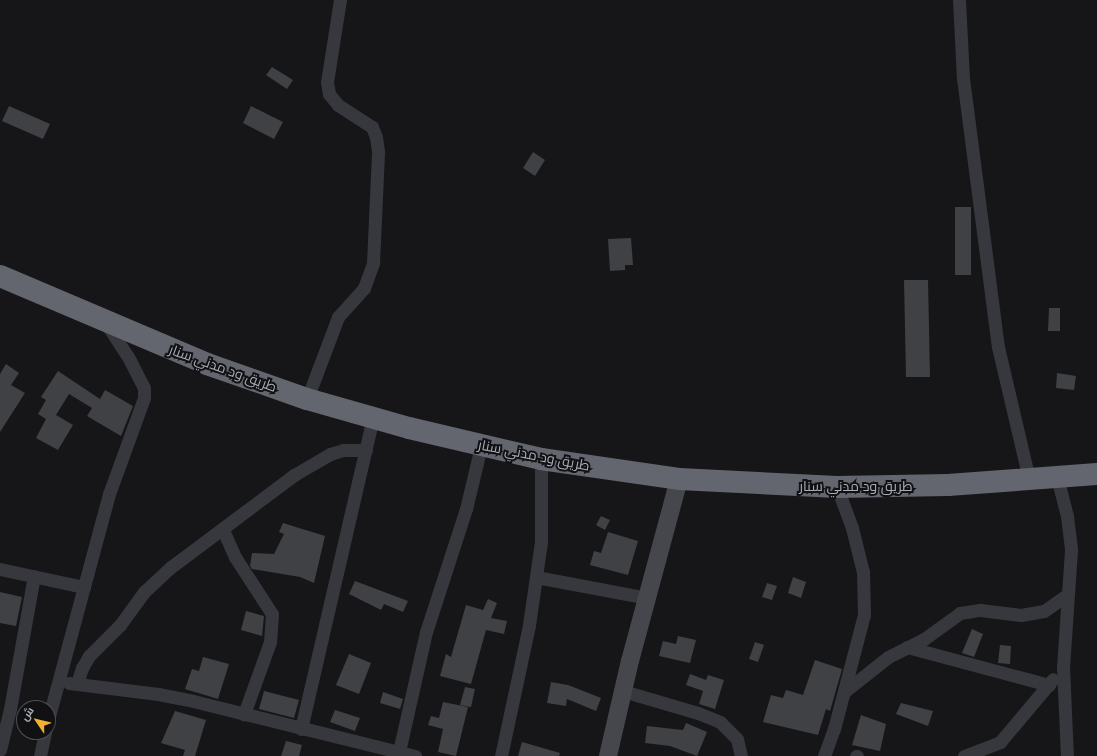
<!DOCTYPE html>
<html>
<head>
<meta charset="utf-8">
<style>
  body { margin:0 }
  #map { position:relative; width:1097px; height:756px; overflow:hidden; background:#161618; font-family:Mulish,Cairo,sans-serif }
  div>[style] { position:absolute }
  .building>* { inset:0; background:#404145 }
  .street>* { height:13px; margin:-6.5px; padding:0 6.5px; transform-origin:6.5px; border-radius:6.5px; background:#37383d }
  .secondary>* { height:18px; margin:-9px; padding:0 9px; transform-origin:9px; border-radius:9px; background:#45474d }
  .highway>* { height:22px; margin:-11px; padding:0 11px; transform-origin:11px; border-radius:11px; background:#63666e }
  span { translate:-50% -50%; white-space:nowrap; text-align:center; line-height:1.15; -webkit-text-stroke:4px #111113; paint-order:stroke }
  .street-label { font-size:14px; color:#a8adb8 }
  .north { position:absolute; left:16px; top:700px; width:40px; height:40px; box-sizing:border-box; background:#111113; border:1px solid #4d4f55; border-radius:50%; rotate:305deg; font-size:11px; font-weight:700; line-height:16px; text-align:center; color:#a8adb8 }
  .north::after { content:''; display:block; margin:auto; width:14px; height:18px; background:#f2b134; clip-path:polygon(50% 0,100% 100%,50% 72%,0 100%) }
</style>
</head>
<body>
<div id="map">
  <div class="building">
    <div style="clip-path:polygon(272px 67px,293px 80px,287px 89px,266px 75px)"></div>
    <div style="clip-path:polygon(9px 106px,50px 124px,43px 139px,2px 121px)"></div>
    <div style="clip-path:polygon(251px 106px,283px 122px,274px 139px,243px 123px)"></div>
    <div style="clip-path:polygon(533px 152px,545px 160px,535px 176px,523px 168px)"></div>
    <div style="clip-path:polygon(955px 207px,971px 207px,971px 275px,955px 275px)"></div>
    <div style="clip-path:polygon(631px 238px,633px 265px,625px 265px,625px 270px,610px 271px,608px 239px)"></div>
    <div style="clip-path:polygon(904px 280px,928px 280px,930px 377px,906px 377px)"></div>
    <div style="clip-path:polygon(1049px 308px,1060px 308px,1060px 331px,1048px 331px)"></div>
    <div style="clip-path:polygon(6px 364px,19px 373px,11px 385px,25px 393px,0 432px,0 374px)"></div>
    <div style="clip-path:polygon(58px 371px,100px 399px,105px 390px,133px 406px,121px 436px,87px 416px,92px 408px,69px 394px,56px 415px,73px 425px,58px 450px,36px 438px,46px 419px,38px 414px,46px 400px,41px 397px)"></div>
    <div style="clip-path:polygon(1057px 373px,1076px 376px,1074px 390px,1056px 388px)"></div>
    <div style="clip-path:polygon(601px 516px,610px 520px,605px 530px,596px 525px)"></div>
    <div style="clip-path:polygon(283px 523px,325px 536px,314px 583px,300px 577px,252px 569px,250px 566px,252px 553px,274px 554px,284px 534px,279px 532px)"></div>
    <div style="clip-path:polygon(608px 532px,638px 541px,628px 575px,590px 565px,594px 551px,601px 553px)"></div>
    <div style="clip-path:polygon(793px 577px,806px 582px,801px 598px,788px 593px)"></div>
    <div style="clip-path:polygon(355px 581px,408px 601px,403px 612px,384px 604px,381px 610px,349px 594px)"></div>
    <div style="clip-path:polygon(767px 583px,777px 586px,772px 600px,762px 597px)"></div>
    <div style="clip-path:polygon(0 592px,22px 597px,16px 626px,0 623px)"></div>
    <div style="clip-path:polygon(488px 599px,497px 603px,491px 618px,507px 621px,504px 634px,486px 630px,471px 684px,440px 676px,446px 654px,451px 657px,466px 605px,483px 610px)"></div>
    <div style="clip-path:polygon(246px 611px,264px 616px,262px 636px,241px 630px)"></div>
    <div style="clip-path:polygon(972px 629px,983px 634px,974px 657px,962px 653px)"></div>
    <div style="clip-path:polygon(678px 636px,696px 640px,690px 663px,659px 656px,663px 641px,676px 644px)"></div>
    <div style="clip-path:polygon(755px 642px,764px 645px,758px 662px,749px 659px)"></div>
    <div style="clip-path:polygon(1000px 645px,1011px 646px,1010px 664px,998px 663px)"></div>
    <div style="clip-path:polygon(349px 654px,371px 663px,359px 694px,336px 685px)"></div>
    <div style="clip-path:polygon(203px 657px,229px 664px,218px 699px,185px 689px,192px 669px,199px 671px)"></div>
    <div style="clip-path:polygon(815px 660px,842px 669px,830px 711px,826px 709px,818px 735px,763px 722px,771px 695px,783px 698px,786px 690px,803px 695px)"></div>
    <div style="clip-path:polygon(690px 674px,706px 680px,708px 675px,724px 680px,715px 709px,699px 704px,703px 691px,686px 685px)"></div>
    <div style="clip-path:polygon(551px 682px,568px 685px,601px 698px,596px 711px,567px 699px,566px 706px,547px 703px)"></div>
    <div style="clip-path:polygon(465px 687px,475px 689px,471px 707px,460px 705px)"></div>
    <div style="clip-path:polygon(264px 691px,299px 700px,294px 718px,259px 709px)"></div>
    <div style="clip-path:polygon(383px 692px,403px 699px,400px 709px,380px 703px)"></div>
    <div style="clip-path:polygon(443px 702px,468px 707px,456px 756px,438px 752px,443px 729px,428px 725px,431px 716px,439px 718px)"></div>
    <div style="clip-path:polygon(901px 703px,933px 711px,928px 726px,896px 714px)"></div>
    <div style="clip-path:polygon(335px 710px,360px 718px,355px 731px,330px 722px)"></div>
    <div style="clip-path:polygon(175px 711px,206px 720px,195px 756px,183px 756px,185px 750px,161px 743px)"></div>
    <div style="clip-path:polygon(861px 715px,886px 724px,880px 751px,852px 745px)"></div>
    <div style="clip-path:polygon(686px 723px,707px 732px,697px 756px,670px 746px,645px 743px,647px 726px,683px 730px)"></div>
    <div style="clip-path:polygon(286px 741px,302px 745px,299px 756px,281px 756px)"></div>
    <div style="clip-path:polygon(522px 742px,560px 753px,559px 756px,518px 756px)"></div>
  </div>
  <div class="street">
    <div style="left:959px;top:0;width:78px;rotate:87.1deg"></div>
    <div style="left:963px;top:78px;width:271px;rotate:82.6deg"></div>
    <div style="left:998px;top:347px;width:136px;rotate:76.8deg"></div>
    <div style="left:307px;top:399px;width:88px;rotate:-69.3deg"></div>
    <div style="left:338px;top:317px;width:39px;rotate:-48deg"></div>
    <div style="left:364px;top:288px;width:27px;rotate:-70deg"></div>
    <div style="left:373px;top:263px;width:112px;rotate:-87.4deg"></div>
    <div style="left:378px;top:151px;width:14px;rotate:-98deg"></div>
    <div style="left:376px;top:137px;width:11px;rotate:-112deg"></div>
    <div style="left:372px;top:127px;width:40px;rotate:-147.1deg"></div>
    <div style="left:338px;top:105px;width:14px;rotate:-129deg"></div>
    <div style="left:329px;top:94px;width:12px;rotate:-99deg"></div>
    <div style="left:327px;top:82px;width:83px;rotate:-81deg"></div>
    <div style="left:1057px;top:477px;width:40px;rotate:75.6deg"></div>
    <div style="left:1067px;top:516px;width:34px;rotate:83deg"></div>
    <div style="left:1071px;top:550px;width:116px;rotate:93.9deg"></div>
    <div style="left:1063px;top:666px;width:90px;rotate:87.5deg"></div>
    <div style="left:223px;top:530px;width:30px;rotate:66deg"></div>
    <div style="left:235px;top:557px;width:68px;rotate:57deg"></div>
    <div style="left:272px;top:614px;width:28px;rotate:94deg"></div>
    <div style="left:270px;top:642px;width:77px;rotate:109.9deg"></div>
    <div style="left:0;top:569px;width:86px;rotate:12.1deg"></div>
    <div style="left:536px;top:577px;width:113px;rotate:10.7deg"></div>
    <div style="left:907px;top:647px;width:147px;rotate:15deg"></div>
    <div style="left:69px;top:683px;width:90px;rotate:7deg"></div>
    <div style="left:158px;top:694px;width:36px;rotate:11deg"></div>
    <div style="left:193px;top:701px;width:229px;rotate:13.9deg"></div>
    <div style="left:77px;top:684px;width:17px;rotate:-73deg"></div>
    <div style="left:82px;top:668px;width:14px;rotate:-60deg"></div>
    <div style="left:89px;top:656px;width:44px;rotate:-45deg"></div>
    <div style="left:120px;top:625px;width:41px;rotate:-54deg"></div>
    <div style="left:144px;top:592px;width:37px;rotate:-43deg"></div>
    <div style="left:171px;top:567px;width:154px;rotate:-36.8deg"></div>
    <div style="left:294px;top:475px;width:42px;rotate:-30.3deg"></div>
    <div style="left:330px;top:454px;width:14px;rotate:-17deg"></div>
    <div style="left:343px;top:450px;width:23px"></div>
    <div style="left:623px;top:691px;width:78px;rotate:16.3deg"></div>
    <div style="left:698px;top:713px;width:24px;rotate:22deg"></div>
    <div style="left:720px;top:722px;width:24px;rotate:45deg"></div>
    <div style="left:737px;top:739px;width:17px;rotate:77deg"></div>
    <div style="left:844px;top:692px;width:56px;rotate:-38.5deg"></div>
    <div style="left:888px;top:657px;width:40px;rotate:-26.6deg"></div>
    <div style="left:924px;top:639px;width:44px;rotate:-35.8deg"></div>
    <div style="left:960px;top:613px;width:20px;rotate:-9deg"></div>
    <div style="left:980px;top:610px;width:41px;rotate:7deg"></div>
    <div style="left:1021px;top:615px;width:23px;rotate:-10deg"></div>
    <div style="left:1044px;top:611px;width:29px;rotate:-35deg"></div>
    <div style="left:48px;top:720px;width:234px;rotate:-74.9deg"></div>
    <div style="left:109px;top:494px;width:102px;rotate:-70deg"></div>
    <div style="left:144px;top:398px;width:10px;rotate:-90deg"></div>
    <div style="left:144px;top:388px;width:35px;rotate:-117deg"></div>
    <div style="left:128px;top:357px;width:40px;rotate:-122.9deg"></div>
    <div style="left:301px;top:729px;width:319px;rotate:-77deg"></div>
    <div style="left:0;top:750px;width:42px;rotate:-76.3deg"></div>
    <div style="left:10px;top:709px;width:135px;rotate:-79.8deg"></div>
    <div style="left:40px;top:756px;width:25px;rotate:-78deg"></div>
    <div style="left:398px;top:756px;width:127px;rotate:-77.3deg"></div>
    <div style="left:426px;top:632px;width:129px;rotate:-72deg"></div>
    <div style="left:466px;top:509px;width:65px;rotate:-76.6deg"></div>
    <div style="left:501px;top:756px;width:134px;rotate:-77.9deg"></div>
    <div style="left:529px;top:625px;width:84px;rotate:-81.8deg"></div>
    <div style="left:541px;top:542px;width:83px;rotate:-90deg"></div>
    <div style="left:824px;top:756px;width:29px;rotate:-70deg"></div>
    <div style="left:834px;top:729px;width:118px;rotate:-75.3deg"></div>
    <div style="left:864px;top:615px;width:43px;rotate:-91.3deg"></div>
    <div style="left:863px;top:572px;width:45px;rotate:-104deg"></div>
    <div style="left:852px;top:528px;width:44px;rotate:-110.1deg"></div>
    <div style="left:856px;top:756px;width:1px"></div>
    <div style="left:964px;top:756px;width:39px;rotate:-21deg"></div>
    <div style="left:1000px;top:742px;width:82px;rotate:-49.9deg"></div>
  </div>
  <div class="secondary">
    <div style="left:608px;top:756px;width:98px;rotate:-77deg"></div>
    <div style="left:630px;top:661px;width:188px;rotate:-74.9deg"></div>
  </div>
  <div class="highway">
    <div style="left:0;top:276px;width:225px;rotate:23deg"></div>
    <div style="left:207px;top:364px;width:106px;rotate:19.3deg"></div>
    <div style="left:307px;top:399px;width:106px;rotate:15.9deg"></div>
    <div style="left:409px;top:428px;width:136px;rotate:13.2deg"></div>
    <div style="left:541px;top:459px;width:139px;rotate:8.2deg"></div>
    <div style="left:679px;top:479px;width:158px;rotate:2.9deg"></div>
    <div style="left:837px;top:487px;width:111px;rotate:-1deg"></div>
    <div style="left:948px;top:485px;width:149px;rotate:-4.2deg"></div>
  </div>
  <div class="street-label">
    <span style="left:223px;top:368px;rotate:20deg">طريق ود مدني سنار</span>
    <span style="left:534px;top:455px;rotate:11deg">طريق ود مدني سنار</span>
    <span style="left:856px;top:486px">طريق ود مدني سنار</span>
  </div>
  <div class="north">ش</div>
</div>
</body>
</html>
